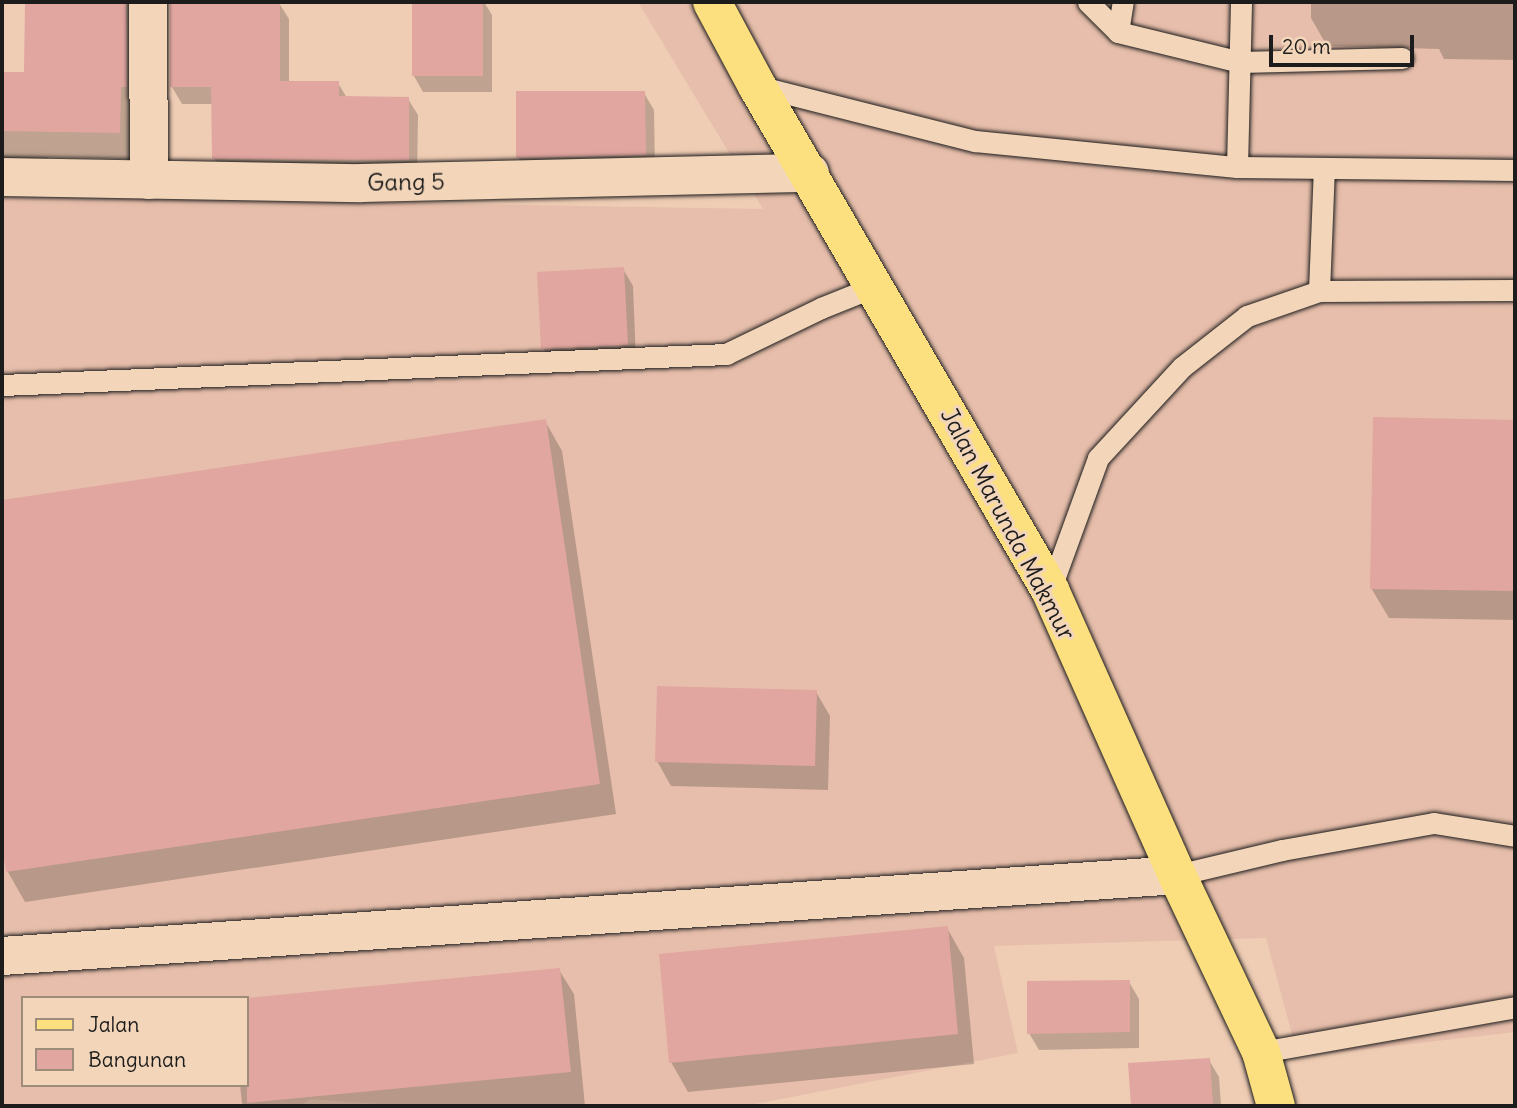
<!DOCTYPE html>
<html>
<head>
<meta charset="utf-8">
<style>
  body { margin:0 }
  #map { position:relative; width:1517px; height:1108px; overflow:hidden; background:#efccb4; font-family:Delius,sans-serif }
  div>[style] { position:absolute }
  .built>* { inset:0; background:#e7beab }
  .shadow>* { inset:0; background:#0003 }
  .building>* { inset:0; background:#e1a6a0 }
  .roads { filter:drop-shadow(0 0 2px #1c1c1c) drop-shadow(0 0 2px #1c1c1c) }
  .service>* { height:21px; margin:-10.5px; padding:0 10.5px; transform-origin:10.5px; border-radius:10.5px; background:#f3d6b9 }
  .minor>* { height:38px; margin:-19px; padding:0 19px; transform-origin:19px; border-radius:19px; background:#f3d6b9 }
  .primary>* { height:38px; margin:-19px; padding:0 19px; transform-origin:19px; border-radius:19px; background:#fce080 }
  span { translate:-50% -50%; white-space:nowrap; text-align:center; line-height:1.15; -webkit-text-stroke:6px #f3d6b9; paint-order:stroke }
  .street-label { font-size:24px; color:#1c1c1c }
  .frame { position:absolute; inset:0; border:4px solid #1c1c1c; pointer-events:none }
  .legend { position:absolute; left:21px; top:996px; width:228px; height:91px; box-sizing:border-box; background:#f3d6b9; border:2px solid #9d8c7a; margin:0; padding:9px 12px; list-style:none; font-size:21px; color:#1c1c1c }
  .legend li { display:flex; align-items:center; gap:14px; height:35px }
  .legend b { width:35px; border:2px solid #9d8c7a }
  .scale { position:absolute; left:1269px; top:35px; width:145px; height:32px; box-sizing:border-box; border:4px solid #1c1c1c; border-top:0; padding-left:9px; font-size:21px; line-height:24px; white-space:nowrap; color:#1c1c1c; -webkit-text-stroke:5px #f3d6b9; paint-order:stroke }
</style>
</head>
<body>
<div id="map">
  <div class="built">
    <div style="clip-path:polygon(evenodd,638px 2px,1515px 2px,1515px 1032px,1298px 1057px,1266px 938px,994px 946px,1018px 1053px,745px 1106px,406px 1106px,310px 1099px,301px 1106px,2px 1106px,2px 196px,763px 209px,638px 2px,23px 998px,247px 998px,247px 1085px,23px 1085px,23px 998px)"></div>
  </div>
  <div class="shadow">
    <div style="clip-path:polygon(27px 2px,149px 2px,134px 159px,48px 157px,48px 181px,2px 189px,2px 74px,26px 74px)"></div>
    <div style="clip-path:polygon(171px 2px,279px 3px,289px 19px,289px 83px,338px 83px,347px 98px,408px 99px,418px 115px,417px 176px,223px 175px,214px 158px,213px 104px,182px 104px,172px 87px)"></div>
    <div style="clip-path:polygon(413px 2px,484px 2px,492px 15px,492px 92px,423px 92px,414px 76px)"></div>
    <div style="clip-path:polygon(1311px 2px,1515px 2px,1515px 60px,1444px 59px,1439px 49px,1327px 46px,1311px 18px)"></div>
    <div style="clip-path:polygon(644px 93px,654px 110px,655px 171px,527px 174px,518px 157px)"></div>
    <div style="clip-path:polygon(623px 269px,633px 286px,636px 362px,553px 365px,543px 348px)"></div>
    <div style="clip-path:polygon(1374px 419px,1515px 422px,1515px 620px,1389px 618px,1371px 588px)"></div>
    <div style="clip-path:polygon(545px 421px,562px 451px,616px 814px,25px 902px,8px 872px,2px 832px,2px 501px)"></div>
    <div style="clip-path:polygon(816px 692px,830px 716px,828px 790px,671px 786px,657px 761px)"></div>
    <div style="clip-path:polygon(947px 928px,964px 958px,974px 1064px,688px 1092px,671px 1062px)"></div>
    <div style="clip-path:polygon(559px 970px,574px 994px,585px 1106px,244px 1106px,242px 1103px,240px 1085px,247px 1085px,247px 1000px)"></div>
    <div style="clip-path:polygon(1129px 982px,1139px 999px,1139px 1048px,1039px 1050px,1029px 1033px)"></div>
    <div style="clip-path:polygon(1209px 1060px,1219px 1077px,1221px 1106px,1133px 1106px,1130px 1064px)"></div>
  </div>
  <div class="building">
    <div style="clip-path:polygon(25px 2px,126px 2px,127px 87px,121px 87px,120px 133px,2px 131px,2px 72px,24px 72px)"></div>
    <div style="clip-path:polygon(170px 2px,280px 2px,280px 81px,339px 81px,339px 96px,409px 97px,409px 160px,212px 159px,211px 87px,170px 87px)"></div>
    <div style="clip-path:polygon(412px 2px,483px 2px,483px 76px,412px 76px)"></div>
    <div style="clip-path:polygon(516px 91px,645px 91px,646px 155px,516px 158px)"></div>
    <div style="clip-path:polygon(624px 267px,628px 345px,541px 349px,537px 272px)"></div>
    <div style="clip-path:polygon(1373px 417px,1515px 420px,1515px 591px,1370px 589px)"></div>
    <div style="clip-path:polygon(546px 419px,600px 784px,6px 872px,2px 844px,2px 500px)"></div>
    <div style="clip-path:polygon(657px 686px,817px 690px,815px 766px,655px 762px)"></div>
    <div style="clip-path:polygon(948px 926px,958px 1034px,669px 1063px,659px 954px)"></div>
    <div style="clip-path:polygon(560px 968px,571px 1072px,247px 1103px,247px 998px)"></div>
    <div style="clip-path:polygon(1130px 980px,1130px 1032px,1027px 1034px,1027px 981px)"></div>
    <div style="clip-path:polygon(1210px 1058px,1213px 1106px,1131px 1106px,1128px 1063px)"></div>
  </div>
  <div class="roads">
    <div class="service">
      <div style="left:1088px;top:2px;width:42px;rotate:45deg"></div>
      <div style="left:1118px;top:32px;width:126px;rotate:13.8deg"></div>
      <div style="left:1240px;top:62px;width:162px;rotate:-1.4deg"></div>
      <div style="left:1118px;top:32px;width:30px;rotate:-81deg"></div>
      <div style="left:757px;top:86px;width:225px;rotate:14.2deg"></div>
      <div style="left:975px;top:141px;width:263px;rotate:5.7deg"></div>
      <div style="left:1237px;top:167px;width:278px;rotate:0.6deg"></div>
      <div style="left:1237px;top:167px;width:165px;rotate:-88.6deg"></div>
      <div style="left:1319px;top:291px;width:122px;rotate:-87.7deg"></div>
      <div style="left:2px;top:385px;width:725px;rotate:-2.45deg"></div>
      <div style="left:726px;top:354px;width:106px;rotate:-25.8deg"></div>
      <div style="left:821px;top:308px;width:59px;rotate:-21.8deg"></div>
      <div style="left:1050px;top:590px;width:140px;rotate:-70deg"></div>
      <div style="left:1098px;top:458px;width:124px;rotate:-47.3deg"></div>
      <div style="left:1182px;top:367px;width:83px;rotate:-38.1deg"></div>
      <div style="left:1247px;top:316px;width:76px;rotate:-19.1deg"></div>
      <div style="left:1319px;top:291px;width:196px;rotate:-0.3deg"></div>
      <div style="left:1177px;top:875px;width:108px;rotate:-13.4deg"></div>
      <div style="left:1282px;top:850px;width:154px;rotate:-10.1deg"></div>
      <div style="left:1434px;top:823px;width:82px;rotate:9.1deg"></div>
      <div style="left:1261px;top:1052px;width:258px;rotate:-10deg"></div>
    </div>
    <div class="minor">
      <div style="left:148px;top:2px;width:178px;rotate:89.7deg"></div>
      <div style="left:2px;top:177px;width:359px;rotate:1deg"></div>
      <div style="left:361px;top:183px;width:449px;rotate:-1.3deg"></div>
      <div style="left:2px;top:956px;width:1178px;rotate:-3.94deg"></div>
    </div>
    <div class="primary">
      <div style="left:712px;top:2px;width:95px;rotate:61.8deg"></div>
      <div style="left:757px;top:86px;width:583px;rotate:59.83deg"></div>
      <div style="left:1050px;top:590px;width:312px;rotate:66deg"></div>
      <div style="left:1177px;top:875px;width:196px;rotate:64.6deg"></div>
      <div style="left:1261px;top:1052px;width:56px;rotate:74.5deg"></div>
    </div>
  </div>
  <div class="street-label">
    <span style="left:406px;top:182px;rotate:-1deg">Gang 5</span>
    <span style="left:1008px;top:524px;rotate:62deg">Jalan Marunda Makmur</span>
  </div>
  <div class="frame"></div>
  <ul class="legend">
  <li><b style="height:9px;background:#fce080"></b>Jalan</li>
  <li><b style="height:19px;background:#e1a6a0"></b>Bangunan</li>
  </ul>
  <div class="scale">20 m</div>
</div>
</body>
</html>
